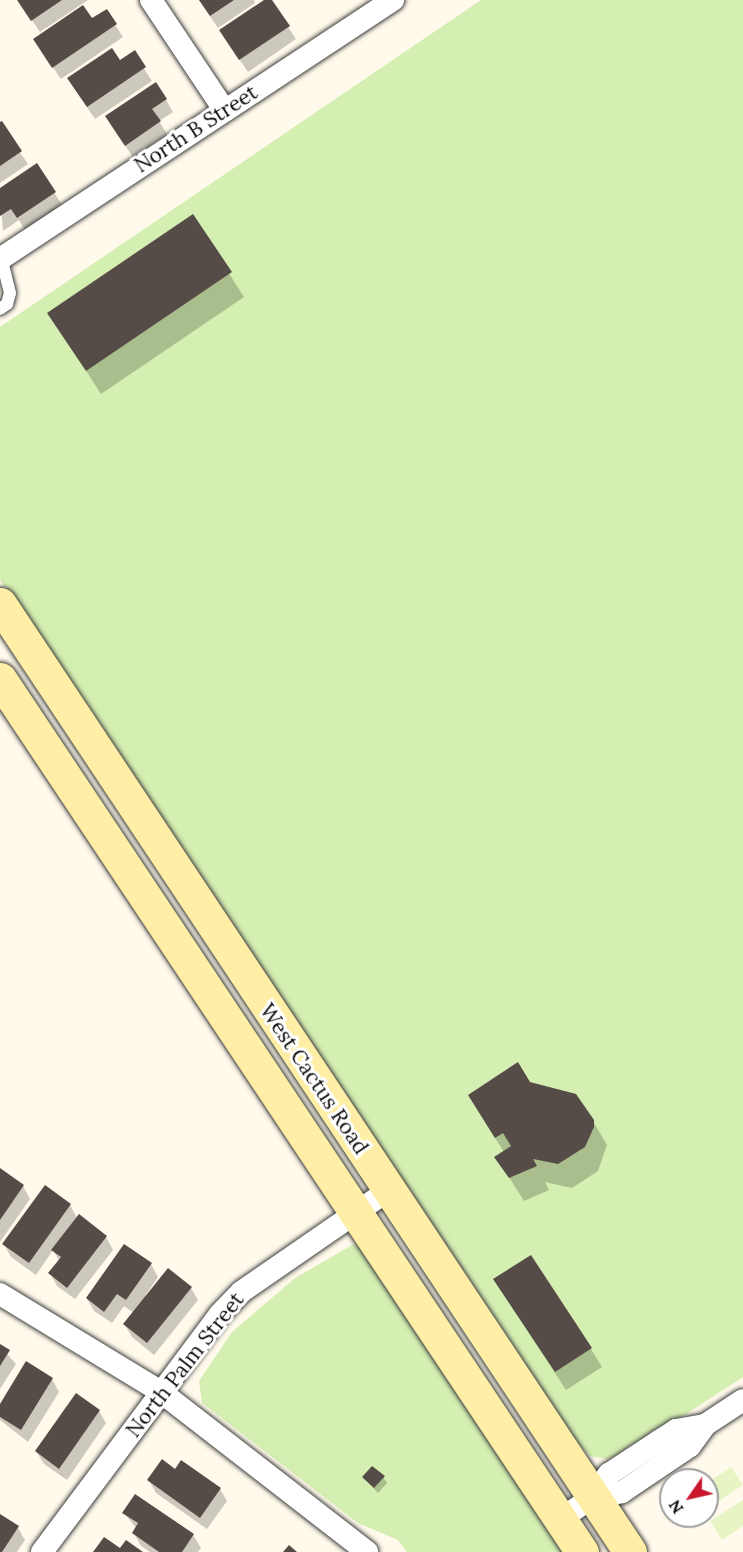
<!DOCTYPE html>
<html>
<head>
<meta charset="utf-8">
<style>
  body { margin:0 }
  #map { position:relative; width:743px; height:1552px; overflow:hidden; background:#fffaeb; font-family:Lora,serif }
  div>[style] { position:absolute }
  .green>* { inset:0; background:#d5eeb1 }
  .pitch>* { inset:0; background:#e7f4c4 }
  .shadow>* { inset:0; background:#0003 }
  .building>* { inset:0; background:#564c47 }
  .roads { filter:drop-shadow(0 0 2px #3f3f3f) drop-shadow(0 0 2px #3f3f3f) }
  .lane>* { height:12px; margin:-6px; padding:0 6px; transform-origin:6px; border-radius:6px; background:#fff }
  .street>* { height:22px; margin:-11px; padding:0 11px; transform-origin:11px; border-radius:11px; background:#fff }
  .secondary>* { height:33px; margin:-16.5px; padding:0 16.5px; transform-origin:16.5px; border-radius:16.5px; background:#ffeea6 }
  span { translate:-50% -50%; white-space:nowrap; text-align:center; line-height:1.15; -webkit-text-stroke:6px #fff; paint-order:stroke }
  .street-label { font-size:21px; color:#0c0c0c }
  .north { position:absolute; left:659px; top:1468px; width:60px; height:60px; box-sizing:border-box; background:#fff; border:2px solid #9e9e9e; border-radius:50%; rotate:236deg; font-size:16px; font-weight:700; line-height:24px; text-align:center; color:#0c0c0c }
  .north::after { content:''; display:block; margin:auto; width:21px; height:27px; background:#ca162d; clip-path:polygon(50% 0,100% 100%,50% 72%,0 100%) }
</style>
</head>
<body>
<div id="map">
  <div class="green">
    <div style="clip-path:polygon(481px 0,743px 0,743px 1377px,631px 1450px,608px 1459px,590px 1456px,568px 1432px,0 580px,0 327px)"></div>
    <div style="clip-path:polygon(354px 1244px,364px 1248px,571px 1552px,407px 1552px,398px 1540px,358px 1523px,202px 1403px,199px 1381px,232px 1332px,295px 1278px)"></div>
  </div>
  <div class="pitch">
    <div style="clip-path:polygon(731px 1467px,743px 1485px,707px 1509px,707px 1483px)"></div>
    <div style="clip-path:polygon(743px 1500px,743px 1526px,722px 1540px,710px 1521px)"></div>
  </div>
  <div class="shadow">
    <div style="clip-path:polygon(18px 0,88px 0,40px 32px)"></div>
    <div style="clip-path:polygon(199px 0,254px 0,255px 3px,218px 28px)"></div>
    <div style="clip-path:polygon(266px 0,270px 0,296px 39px,248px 72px,228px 43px)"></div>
    <div style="clip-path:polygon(106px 11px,123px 37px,61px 79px,42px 52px)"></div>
    <div style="clip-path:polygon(134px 53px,152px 81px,95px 119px,76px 91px)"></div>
    <div style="clip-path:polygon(166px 100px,173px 112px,159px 121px,167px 134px,133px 157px,114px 129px)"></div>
    <div style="clip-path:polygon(0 124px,28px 164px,0 183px)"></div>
    <div style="clip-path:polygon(37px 165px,62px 205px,25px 230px,19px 220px,3px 231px,0 190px)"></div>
    <div style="clip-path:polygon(193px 217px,244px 297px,101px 394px,49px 313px)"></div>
    <div style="clip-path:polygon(529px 1083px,593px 1121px,607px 1145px,598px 1171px,572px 1188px,545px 1182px,549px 1190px,524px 1201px,496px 1157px,504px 1152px,483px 1119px)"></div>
    <div style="clip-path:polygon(0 1170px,23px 1186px,30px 1199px,0 1242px)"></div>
    <div style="clip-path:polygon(70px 1205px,77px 1218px,106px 1237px,113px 1250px,75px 1299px,57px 1286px,50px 1273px,59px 1261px,53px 1250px,36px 1275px,11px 1257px,4px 1244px)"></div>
    <div style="clip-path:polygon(151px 1264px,158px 1277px,145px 1296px,191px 1288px,198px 1300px,154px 1355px,132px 1337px,125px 1325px,134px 1313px,124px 1306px,112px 1323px,94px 1311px,87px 1299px)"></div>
    <div style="clip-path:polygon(506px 1298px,591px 1349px,602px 1367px,566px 1390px)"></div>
    <div style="clip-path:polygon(0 1346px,16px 1364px,0 1389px)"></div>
    <div style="clip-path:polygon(27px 1364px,52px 1379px,59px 1392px,28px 1442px,0 1420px,0 1407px)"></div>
    <div style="clip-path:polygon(99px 1411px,106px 1423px,67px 1480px,44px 1464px,36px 1451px)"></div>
    <div style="clip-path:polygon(175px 1471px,220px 1489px,227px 1501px,207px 1529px,156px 1493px,149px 1480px)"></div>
    <div style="clip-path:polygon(383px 1477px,387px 1483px,378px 1493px,364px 1478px)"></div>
    <div style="clip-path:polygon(135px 1496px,193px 1535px,201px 1548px,198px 1552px,150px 1552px,141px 1546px,134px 1533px,137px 1529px,124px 1513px)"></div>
    <div style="clip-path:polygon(0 1515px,18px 1528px,25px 1540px,17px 1552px,0 1552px)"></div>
  </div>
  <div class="building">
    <div style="clip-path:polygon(17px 0,62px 0,31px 21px)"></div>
    <div style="clip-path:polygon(199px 0,234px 0,210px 16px)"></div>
    <div style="clip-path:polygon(264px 0,272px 0,290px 26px,239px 60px,219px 30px)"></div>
    <div style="clip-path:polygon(83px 5px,92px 18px,107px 9px,117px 24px,52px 68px,33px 39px)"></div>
    <div style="clip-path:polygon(112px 48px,120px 60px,135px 50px,146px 67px,87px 107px,67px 78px)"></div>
    <div style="clip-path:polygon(156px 82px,167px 99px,152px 109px,161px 121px,125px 146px,105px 116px)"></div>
    <div style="clip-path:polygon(2px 121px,22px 151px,0 166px,0 122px)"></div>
    <div style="clip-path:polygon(37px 163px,56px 192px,17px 218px,11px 209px,0 216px,0 188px)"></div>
    <div style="clip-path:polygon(193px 214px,232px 272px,86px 371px,47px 313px)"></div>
    <div style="clip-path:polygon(518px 1062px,530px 1082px,576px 1094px,594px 1120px,594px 1127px,585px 1147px,558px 1164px,533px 1159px,537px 1166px,509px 1178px,494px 1157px,511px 1146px,503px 1133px,495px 1138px,468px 1095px)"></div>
    <div style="clip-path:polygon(0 1168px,24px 1185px,0 1220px)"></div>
    <div style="clip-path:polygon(45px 1185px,71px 1204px,29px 1263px,2px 1244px)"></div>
    <div style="clip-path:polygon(79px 1214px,107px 1236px,67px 1288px,48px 1273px,61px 1257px,51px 1250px)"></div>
    <div style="clip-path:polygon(124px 1244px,152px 1263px,126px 1300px,117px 1294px,104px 1312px,86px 1298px)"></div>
    <div style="clip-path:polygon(531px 1255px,592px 1348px,555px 1372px,493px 1279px)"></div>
    <div style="clip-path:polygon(168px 1268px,192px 1287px,147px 1343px,123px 1324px)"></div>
    <div style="clip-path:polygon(0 1344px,10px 1350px,0 1366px)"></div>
    <div style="clip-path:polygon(26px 1361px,53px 1378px,21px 1430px,0 1417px,0 1404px)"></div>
    <div style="clip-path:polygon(76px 1393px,100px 1410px,59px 1469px,35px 1451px)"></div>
    <div style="clip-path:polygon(162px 1459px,175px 1469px,181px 1460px,221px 1488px,200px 1518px,147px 1480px)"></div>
    <div style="clip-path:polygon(372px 1466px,385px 1476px,374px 1488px,362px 1477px)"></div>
    <div style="clip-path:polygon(135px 1494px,194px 1534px,182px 1552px,159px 1552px,132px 1533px,138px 1523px,122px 1513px)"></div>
    <div style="clip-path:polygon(0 1514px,19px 1526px,2px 1552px,0 1552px)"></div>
    <div style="clip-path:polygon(104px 1537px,120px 1548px,126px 1540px,143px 1552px,93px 1552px)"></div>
    <div style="clip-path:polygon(289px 1545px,297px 1552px,283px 1552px)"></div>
  </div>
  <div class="roads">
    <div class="lane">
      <div style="left:0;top:309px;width:9px;rotate:-36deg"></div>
      <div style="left:7px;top:304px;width:11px;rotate:-75deg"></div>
      <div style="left:10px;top:293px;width:36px;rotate:-104deg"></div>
    </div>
    <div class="street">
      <div style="left:151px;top:0;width:133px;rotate:56.3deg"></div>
      <div style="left:0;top:259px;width:471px;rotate:-33.4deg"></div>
      <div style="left:0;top:1294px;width:188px;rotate:31.3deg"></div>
      <div style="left:161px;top:1392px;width:261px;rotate:37.8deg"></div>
      <div style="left:592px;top:1497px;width:30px;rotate:-9deg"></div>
      <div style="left:622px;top:1492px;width:82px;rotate:-34.1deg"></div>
      <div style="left:690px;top:1446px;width:26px;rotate:-54deg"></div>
      <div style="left:705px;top:1425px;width:45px;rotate:-33.3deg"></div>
      <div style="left:561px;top:1519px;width:38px;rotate:-35deg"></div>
      <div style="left:592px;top:1497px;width:29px;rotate:-54deg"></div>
      <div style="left:609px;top:1474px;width:60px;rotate:-33.4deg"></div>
      <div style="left:659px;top:1441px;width:20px;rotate:-33deg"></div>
      <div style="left:676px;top:1430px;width:29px;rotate:-10deg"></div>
      <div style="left:42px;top:1552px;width:297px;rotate:-53.2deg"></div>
      <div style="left:220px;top:1314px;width:30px;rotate:-46deg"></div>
      <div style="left:241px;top:1292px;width:180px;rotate:-34.6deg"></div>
    </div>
    <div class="secondary">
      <div style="left:0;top:604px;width:1138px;rotate:56.39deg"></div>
      <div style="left:0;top:679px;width:1049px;rotate:56.31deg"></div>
    </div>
  </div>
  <div class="street-label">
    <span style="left:196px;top:129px;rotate:-33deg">North B Street</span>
    <span style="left:314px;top:1079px;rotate:56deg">West Cactus Road</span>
    <span style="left:185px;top:1365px;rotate:-52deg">North Palm Street</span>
  </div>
  <div class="north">N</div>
</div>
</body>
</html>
